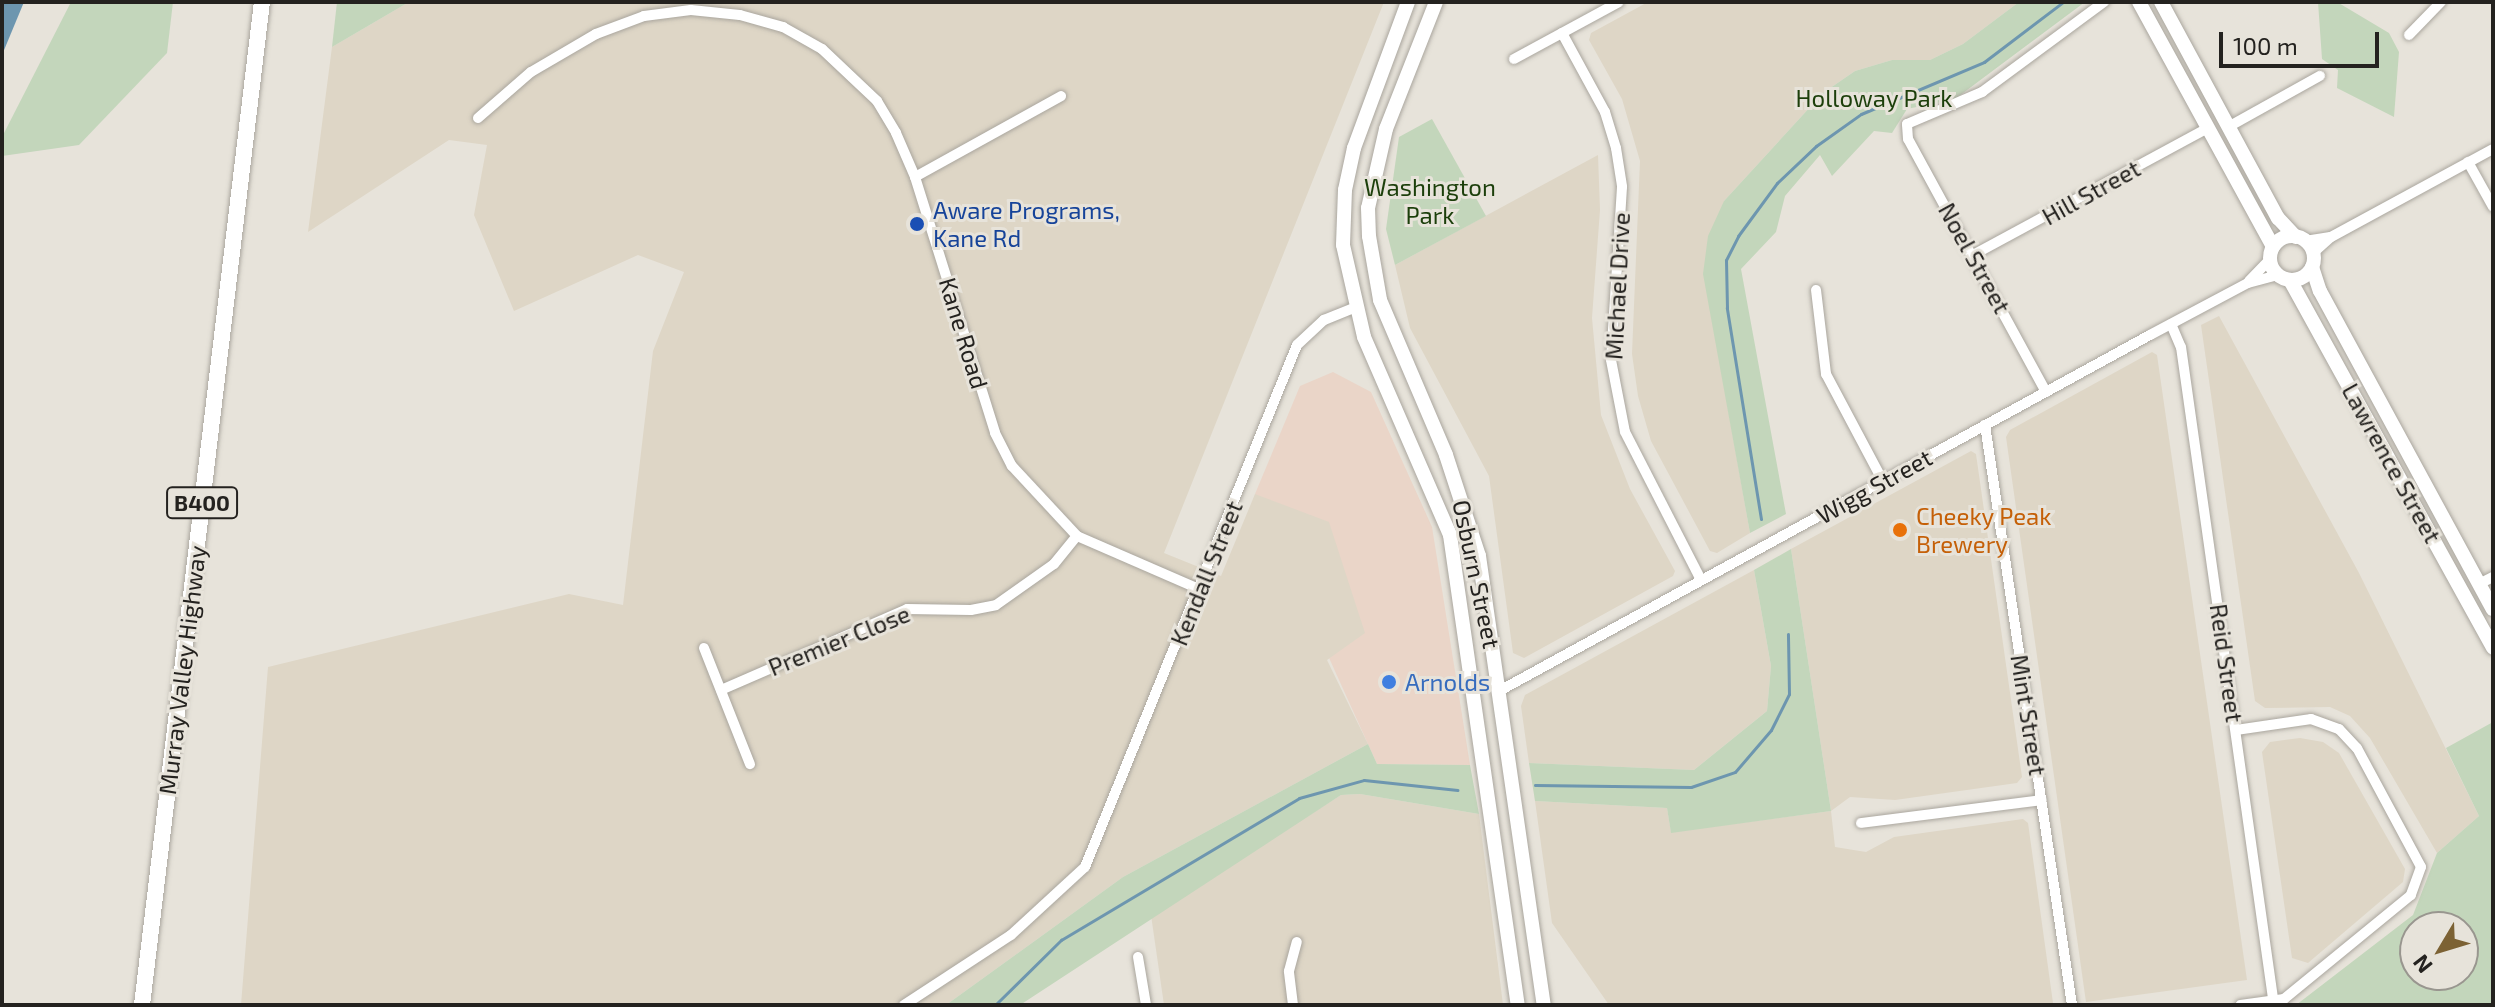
<!DOCTYPE html>
<html>
<head>
<meta charset="utf-8">
<style>
  body { margin:0 }
  #map { position:relative; width:2495px; height:1007px; overflow:hidden; background:#e7e3da; font-family:"Exo 2",sans-serif }
  div>[style] { position:absolute }
  .commercial>* { inset:0; background:#ead5c8 }
  .built>* { inset:0; background:#ded6c6 }
  .green>* { inset:0; background:#c3d6bb }
  .water>* { inset:0; background:#6d96af }
  .stream>* { height:3px; margin:-1.5px; padding:0 1.5px; transform-origin:1.5px; border-radius:1.5px; background:#6d96af }
  .roads { filter:drop-shadow(0 0 2px #aaa69e) drop-shadow(0 0 2px #aaa69e) }
  .street>* { height:10px; margin:-5px; padding:0 5px; transform-origin:5px; border-radius:5px; background:#fff }
  .secondary>* { height:14px; margin:-7px; padding:0 7px; transform-origin:7px; border-radius:7px; background:#fff }
  .secondary>.ring { margin:-7px; padding:0; box-sizing:content-box; background:none; border:14px solid #fff; border-radius:50% }
  .primary>* { height:16px; margin:-8px; padding:0 8px; transform-origin:8px; border-radius:8px; background:#fff }
  .dots>* { width:22px; height:22px; translate:-50% -50%; box-sizing:border-box; border:4px solid #e7e3da; border-radius:50% }
  span { translate:-50% -50%; white-space:nowrap; text-align:center; line-height:1.15; -webkit-text-stroke:6px #e7e3da; paint-order:stroke }
  .shield-label span { padding:2px 6px; background:#e7e3da; border:2px solid; border-radius:6px; -webkit-text-stroke-width:0 }
  .shield-label { font-size:22px; color:#24221f; font-weight:700 }
  .park-label { font-size:24px; color:#1c3f0b }
  .street-label { font-size:24px; color:#24221f }
  .transit-label { font-size:24px; color:#164399 }
  .left { translate:0 -50%; text-align:left }
  .food-label { font-size:24px; color:#c56008 }
  .shop-label { font-size:24px; color:#366cbe }
  .frame { position:absolute; inset:0; border:4px solid #24221f; pointer-events:none }
  .north { position:absolute; left:2399px; top:911px; width:80px; height:80px; box-sizing:border-box; background:#e7e3da; border:2px solid #99968f; border-radius:50%; rotate:232deg; font-size:22px; font-weight:700; line-height:32px; text-align:center; color:#24221f }
  .north::after { content:''; display:block; margin:auto; width:28px; height:36px; background:#7c6234; clip-path:polygon(50% 0,100% 100%,50% 72%,0 100%) }
  .scale { position:absolute; left:2219px; top:32px; width:160px; height:36px; box-sizing:border-box; border:4px solid #24221f; border-top:0; padding-left:10px; font-size:24px; line-height:28px; white-space:nowrap; color:#24221f; -webkit-text-stroke:6px #e7e3da; paint-order:stroke }
</style>
</head>
<body>
<div id="map">
  <div class="commercial">
    <div style="clip-path:polygon(1333px 372px,1371px 392px,1432px 527px,1470px 765px,1377px 764px,1255px 494px,1300px 386px)"></div>
  </div>
  <div class="built">
    <div style="clip-path:polygon(409px 2px,1384px 2px,1164px 553px,1221px 576px,1255px 494px,1329px 522px,1365px 633px,1327px 660px,1368px 744px,1123px 877px,946px 1005px,241px 1005px,268px 667px,569px 594px,623px 605px,653px 351px,684px 272px,638px 255px,514px 311px,474px 215px,487px 145px,449px 140px,308px 232px,332px 47px)"></div>
    <div style="clip-path:polygon(1648px 2px,2019px 2px,1963px 44px,1930px 60px,1892px 60px,1855px 71px,1823px 93px,1724px 201px,1721px 369px,1750px 533px,1717px 553px,1710px 551px,1651px 441px,1638px 396px,1632px 354px,1640px 161px,1622px 99px,1589px 40px,1591px 33px)"></div>
    <div style="clip-path:polygon(1598px 155px,1600px 210px,1592px 318px,1601px 415px,1630px 489px,1675px 571px,1673px 576px,1524px 658px,1513px 653px,1489px 476px,1410px 328px,1395px 265px)"></div>
    <div style="clip-path:polygon(2219px 316px,2359px 573px,2479px 816px,2437px 853px,2370px 738px,2350px 716px,2330px 707px,2265px 708px,2255px 701px,2201px 325px)"></div>
    <div style="clip-path:polygon(2152px 352px,2157px 355px,2247px 980px,2086px 1002px,2006px 437px,2010px 430px)"></div>
    <div style="clip-path:polygon(1971px 451px,1976px 454px,2022px 777px,2017px 783px,1895px 800px,1850px 797px,1831px 811px,1835px 847px,1866px 852px,1894px 837px,2023px 819px,2028px 823px,2053px 1003px,1609px 1005px,1552px 923px,1535px 801px,1667px 808px,1671px 832px,1831px 811px,1791px 549px)"></div>
    <div style="clip-path:polygon(1754px 570px,1771px 666px,1767px 711px,1694px 770px,1529px 763px,1521px 706px,1525px 695px)"></div>
    <div style="clip-path:polygon(2300px 738px,2323px 742px,2339px 753px,2405px 869px,2403px 882px,2308px 963px,2292px 958px,2262px 752px,2270px 742px)"></div>
    <div style="clip-path:polygon(1360px 794px,1479px 814px,1503px 1005px,1164px 1005px,1151px 915px,1341px 795px)"></div>
  </div>
  <div class="green">
    <div style="clip-path:polygon(71px 2px,173px 2px,167px 53px,79px 145px,2px 156px,2px 137px)"></div>
    <div style="clip-path:polygon(337px 2px,409px 2px,332px 47px)"></div>
    <div style="clip-path:polygon(2019px 2px,2085px 2px,1955px 99px,1907px 109px,1892px 133px,1874px 131px,1832px 176px,1820px 155px,1785px 196px,1776px 232px,1741px 269px,1786px 514px,1750px 533px,1703px 274px,1708px 236px,1724px 201px,1823px 93px,1855px 71px,1892px 60px,1930px 60px,1963px 44px)"></div>
    <div style="clip-path:polygon(2318px 2px,2337px 2px,2389px 33px,2399px 52px,2394px 117px,2337px 88px,2338px 70px,2322px 59px)"></div>
    <div style="clip-path:polygon(1432px 119px,1486px 216px,1395px 265px,1386px 229px,1399px 137px)"></div>
    <div style="clip-path:polygon(1791px 549px,1831px 811px,1671px 833px,1667px 808px,1535px 801px,1529px 763px,1694px 770px,1767px 711px,1771px 666px,1754px 570px)"></div>
    <div style="clip-path:polygon(evenodd,2493px 722px,2493px 1005px,2296px 1005px,2413px 915px,2437px 853px,2479px 816px,2446px 748px,2493px 722px,2415px 927px,2463px 927px,2463px 975px,2415px 975px,2415px 927px)"></div>
    <div style="clip-path:polygon(1368px 744px,1377px 764px,1470px 765px,1479px 814px,1360px 794px,1341px 795px,1020px 1005px,946px 1005px,1123px 877px)"></div>
  </div>
  <div class="water">
    <div style="clip-path:polygon(2px 2px,24px 2px,2px 55px)"></div>
  </div>
  <div class="stream">
    <div style="left:1761px;top:519px;width:214px;rotate:-99.2deg"></div>
    <div style="left:1727px;top:308px;width:48px;rotate:-91.2deg"></div>
    <div style="left:1726px;top:260px;width:27px;rotate:-63deg"></div>
    <div style="left:1738px;top:236px;width:66px;rotate:-53.7deg"></div>
    <div style="left:1777px;top:183px;width:54px;rotate:-43.5deg"></div>
    <div style="left:1816px;top:146px;width:55px;rotate:-35.4deg"></div>
    <div style="left:1861px;top:114px;width:134px;rotate:-22.9deg"></div>
    <div style="left:1984px;top:62px;width:99px;rotate:-37.2deg"></div>
    <div style="left:1535px;top:785px;width:156px;rotate:0.7deg"></div>
    <div style="left:1691px;top:787px;width:46px;rotate:-18.8deg"></div>
    <div style="left:1735px;top:772px;width:55px;rotate:-49.4deg"></div>
    <div style="left:1771px;top:730px;width:40px;rotate:-63.4deg"></div>
    <div style="left:1789px;top:694px;width:60px;rotate:-91deg"></div>
    <div style="left:995px;top:1005px;width:93px;rotate:-44.6deg"></div>
    <div style="left:1061px;top:940px;width:277px;rotate:-30.8deg"></div>
    <div style="left:1299px;top:798px;width:67px;rotate:-15.5deg"></div>
    <div style="left:1364px;top:780px;width:94px;rotate:6.1deg"></div>
  </div>
  <div class="roads">
    <div class="street">
      <div style="left:1562px;top:33px;width:90px;rotate:61.4deg"></div>
      <div style="left:1605px;top:112px;width:38px;rotate:73deg"></div>
      <div style="left:1616px;top:148px;width:39px;rotate:81deg"></div>
      <div style="left:1622px;top:187px;width:173px;rotate:93.6deg"></div>
      <div style="left:1611px;top:360px;width:73px;rotate:79deg"></div>
      <div style="left:1625px;top:432px;width:166px;rotate:62.8deg"></div>
      <div style="left:2409px;top:35px;width:46px;rotate:-45.9deg"></div>
      <div style="left:1514px;top:59px;width:119px;rotate:-28.5deg"></div>
      <div style="left:478px;top:118px;width:70px;rotate:-41deg"></div>
      <div style="left:531px;top:72px;width:75px;rotate:-30.3deg"></div>
      <div style="left:596px;top:34px;width:51px;rotate:-20.6deg"></div>
      <div style="left:644px;top:16px;width:47px;rotate:-7.3deg"></div>
      <div style="left:691px;top:10px;width:49px;rotate:5.8deg"></div>
      <div style="left:740px;top:15px;width:45px;rotate:15.6deg"></div>
      <div style="left:783px;top:27px;width:45px;rotate:29.4deg"></div>
      <div style="left:822px;top:49px;width:76px;rotate:43.4deg"></div>
      <div style="left:877px;top:101px;width:37px;rotate:59deg"></div>
      <div style="left:896px;top:133px;width:48px;rotate:66.6deg"></div>
      <div style="left:915px;top:177px;width:268px;rotate:72.6deg"></div>
      <div style="left:995px;top:433px;width:37px;rotate:63deg"></div>
      <div style="left:1012px;top:466px;width:96px;rotate:47.1deg"></div>
      <div style="left:1077px;top:536px;width:133px;rotate:23.5deg"></div>
      <div style="left:2230px;top:126px;width:103px;rotate:-29.1deg"></div>
      <div style="left:2468px;top:162px;width:51px;rotate:60.9deg"></div>
      <div style="left:915px;top:177px;width:167px;rotate:-29deg"></div>
      <div style="left:2305px;top:241px;width:24px;rotate:-9deg"></div>
      <div style="left:2313px;top:253px;width:24px;rotate:-42deg"></div>
      <div style="left:2331px;top:237px;width:184px;rotate:-28.5deg"></div>
      <div style="left:1973px;top:255px;width:267px;rotate:-28.4deg"></div>
      <div style="left:2249px;top:281px;width:30px;rotate:-46deg"></div>
      <div style="left:1816px;top:290px;width:85px;rotate:83.2deg"></div>
      <div style="left:1826px;top:374px;width:121px;rotate:62deg"></div>
      <div style="left:2171px;top:324px;width:25px;rotate:67deg"></div>
      <div style="left:2181px;top:347px;width:665px;rotate:81.96deg"></div>
      <div style="left:2046px;top:392px;width:288px;rotate:-118.6deg"></div>
      <div style="left:1908px;top:139px;width:15px;rotate:-94deg"></div>
      <div style="left:1907px;top:124px;width:82px;rotate:-23.1deg"></div>
      <div style="left:1982px;top:92px;width:152px;rotate:-36.4deg"></div>
      <div style="left:1985px;top:425px;width:586px;rotate:81.47deg"></div>
      <div style="left:2479px;top:584px;width:16px;rotate:-27deg"></div>
      <div style="left:704px;top:648px;width:125px;rotate:68.4deg"></div>
      <div style="left:721px;top:690px;width:203px;rotate:-23.5deg"></div>
      <div style="left:907px;top:609px;width:64px;rotate:0.9deg"></div>
      <div style="left:971px;top:610px;width:25px;rotate:-11deg"></div>
      <div style="left:996px;top:605px;width:71px;rotate:-35.3deg"></div>
      <div style="left:1054px;top:564px;width:36px;rotate:-51deg"></div>
      <div style="left:1501px;top:690px;width:740px;rotate:-28.68deg"></div>
      <div style="left:2150px;top:335px;width:111px;rotate:-28deg"></div>
      <div style="left:2248px;top:283px;width:31px;rotate:-15deg"></div>
      <div style="left:2236px;top:730px;width:76px;rotate:-8.3deg"></div>
      <div style="left:2311px;top:719px;width:30px;rotate:20deg"></div>
      <div style="left:2339px;top:729px;width:26px;rotate:47deg"></div>
      <div style="left:2357px;top:748px;width:135px;rotate:61.7deg"></div>
      <div style="left:2421px;top:867px;width:30px;rotate:110deg"></div>
      <div style="left:2411px;top:895px;width:164px;rotate:140.7deg"></div>
      <div style="left:2284px;top:999px;width:44px;rotate:172.2deg"></div>
      <div style="left:1861px;top:823px;width:182px;rotate:-7.2deg"></div>
      <div style="left:1138px;top:957px;width:49px;rotate:80.5deg"></div>
      <div style="left:904px;top:1005px;width:128px;rotate:-33.2deg"></div>
      <div style="left:1011px;top:935px;width:100px;rotate:-42.6deg"></div>
      <div style="left:1085px;top:867px;width:563px;rotate:-67.9deg"></div>
      <div style="left:1297px;top:345px;width:37px;rotate:-43deg"></div>
      <div style="left:1324px;top:320px;width:35px;rotate:-22deg"></div>
      <div style="left:1293px;top:1005px;width:34px;rotate:-97deg"></div>
      <div style="left:1289px;top:971px;width:30px;rotate:-75deg"></div>
    </div>
    <div class="secondary">
      <div style="left:1408px;top:2px;width:156px;rotate:110.3deg"></div>
      <div style="left:1354px;top:148px;width:43px;rotate:102.1deg"></div>
      <div style="left:1345px;top:190px;width:55px;rotate:92.1deg"></div>
      <div style="left:1343px;top:245px;width:94px;rotate:77.1deg"></div>
      <div style="left:1364px;top:337px;width:216px;rotate:66.5deg"></div>
      <div style="left:1450px;top:535px;width:475px;rotate:81.8deg"></div>
      <div style="left:1436px;top:2px;width:136px;rotate:111.5deg"></div>
      <div style="left:1386px;top:129px;width:81px;rotate:102.8deg"></div>
      <div style="left:1368px;top:208px;width:28px;rotate:88deg"></div>
      <div style="left:1369px;top:236px;width:65px;rotate:80.2deg"></div>
      <div style="left:1380px;top:300px;width:168px;rotate:66.9deg"></div>
      <div style="left:1446px;top:455px;width:106px;rotate:71.9deg"></div>
      <div style="left:1479px;top:556px;width:454px;rotate:81.8deg"></div>
      <div style="left:2139px;top:2px;width:279px;rotate:61.3deg"></div>
      <div style="left:2161px;top:2px;width:246px;rotate:61.6deg"></div>
      <div style="left:2278px;top:218px;width:26px;rotate:47deg"></div>
      <div class="ring" style="left:2270px;top:236px;width:30px;height:30px"></div>
      <div style="left:2312px;top:267px;width:25px;rotate:72deg"></div>
      <div style="left:2320px;top:291px;width:362px;rotate:61.5deg"></div>
      <div style="left:2290px;top:280px;width:420px;rotate:61.1deg"></div>
    </div>
    <div class="primary">
      <div style="left:142px;top:1005px;width:1010px;rotate:-83.18deg"></div>
    </div>
  </div>
  <div class="dots">
    <div style="left:917px;top:224px;background:#1a4fb4"></div>
    <div style="left:1900px;top:530px;background:#e8710a"></div>
    <div style="left:1389px;top:682px;background:#3f7fe0"></div>
  </div>
  <div class="shield-label">
    <span style="left:202px;top:503px">B400</span>
  </div>
  <div class="park-label">
    <span style="left:1874px;top:98px">Holloway Park</span>
    <span style="left:1430px;top:201px">Washington<br>Park</span>
  </div>
  <div class="street-label">
    <span style="left:2091px;top:192px;rotate:-29deg">Hill Street</span>
    <span style="left:1975px;top:258px;rotate:61deg">Noel Street</span>
    <span style="left:1617px;top:286px;rotate:-87deg">Michael Drive</span>
    <span style="left:964px;top:333px;rotate:73deg">Kane Road</span>
    <span style="left:2392px;top:463px;rotate:61deg">Lawrence Street</span>
    <span style="left:1874px;top:486px;rotate:-29deg">Wigg Street</span>
    <span style="left:1206px;top:573px;rotate:-68deg">Kendall Street</span>
    <span style="left:1477px;top:574px;rotate:78deg">Osburn Street</span>
    <span style="left:839px;top:640px;rotate:-22deg">Premier Close</span>
    <span style="left:2227px;top:663px;rotate:82deg">Reid Street</span>
    <span style="left:182px;top:670px;rotate:-83deg">Murray Valley Highway</span>
    <span style="left:2029px;top:715px;rotate:81deg">Mint Street</span>
  </div>
  <div class="transit-label">
    <span class="left" style="left:933px;top:224px">Aware Programs,<br>Kane Rd</span>
  </div>
  <div class="food-label">
    <span class="left" style="left:1916px;top:530px">Cheeky Peak<br>Brewery</span>
  </div>
  <div class="shop-label">
    <span class="left" style="left:1405px;top:682px">Arnolds</span>
  </div>
  <div class="frame"></div>
  <div class="north">N</div>
  <div class="scale">100 m</div>
</div>
</body>
</html>
